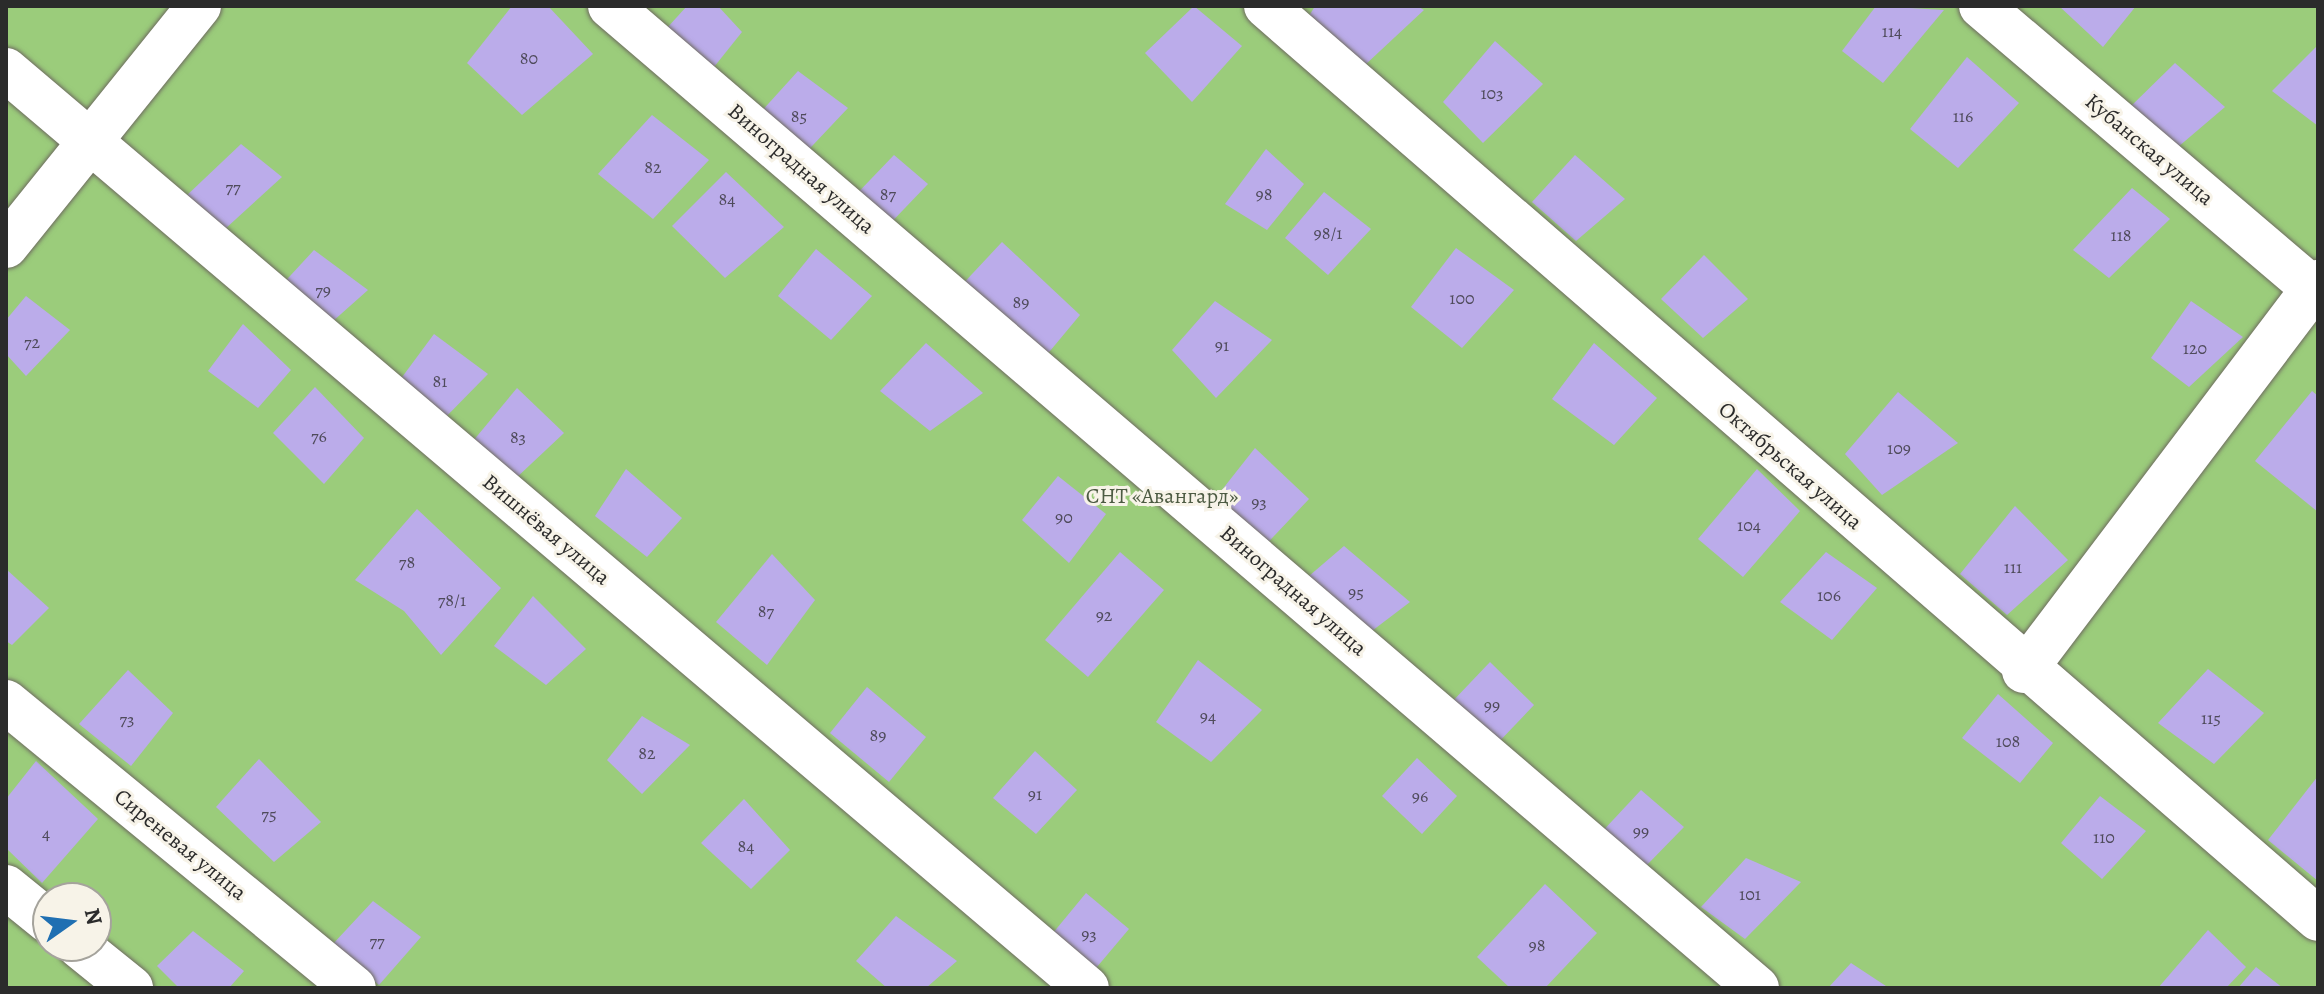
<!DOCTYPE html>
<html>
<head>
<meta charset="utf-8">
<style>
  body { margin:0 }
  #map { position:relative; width:2324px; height:994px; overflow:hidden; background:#eae2c1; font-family:Alegreya,serif }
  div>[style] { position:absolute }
  .green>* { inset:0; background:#9bcc7b }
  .building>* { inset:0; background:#bbacea }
  .roads { filter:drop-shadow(0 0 2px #6e6b60) drop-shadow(0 0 2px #6e6b60) }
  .minor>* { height:44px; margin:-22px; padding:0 22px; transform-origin:22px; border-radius:22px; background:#fff }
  span { translate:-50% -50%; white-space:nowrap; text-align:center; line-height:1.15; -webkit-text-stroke:6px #f7f3e8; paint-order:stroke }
  .number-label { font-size:18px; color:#4f4b5b }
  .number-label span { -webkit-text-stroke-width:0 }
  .street-label { font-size:22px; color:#2b2b2b }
  .park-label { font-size:22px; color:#4d5b43 }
  .frame { position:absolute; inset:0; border:8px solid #2b2b2b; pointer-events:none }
  .north { position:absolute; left:32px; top:882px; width:80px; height:80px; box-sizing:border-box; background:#f7f3e8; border:2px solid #a5a39c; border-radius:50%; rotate:76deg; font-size:22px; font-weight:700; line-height:32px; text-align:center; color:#2b2b2b }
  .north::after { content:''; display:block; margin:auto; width:28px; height:36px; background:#1f6fb2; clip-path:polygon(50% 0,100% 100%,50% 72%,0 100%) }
</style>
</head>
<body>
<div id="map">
  <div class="green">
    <div style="clip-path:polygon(evenodd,6px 6px,2318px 6px,2318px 988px,6px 988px,6px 6px,48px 898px,96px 898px,96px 946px,48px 946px,48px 898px)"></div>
  </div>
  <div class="building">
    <div style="clip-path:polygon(512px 6px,548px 6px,593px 54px,522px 115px,467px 63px)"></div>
    <div style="clip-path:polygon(687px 6px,718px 6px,742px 32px,702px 82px,656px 40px)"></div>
    <div style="clip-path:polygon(1194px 6px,1242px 46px,1192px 102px,1145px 53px)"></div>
    <div style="clip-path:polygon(1315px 6px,1417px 6px,1424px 10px,1365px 65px,1309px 16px)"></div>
    <div style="clip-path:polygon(1876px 6px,1944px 10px,1883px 83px,1842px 51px)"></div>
    <div style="clip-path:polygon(2059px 6px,2136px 6px,2103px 47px)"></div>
    <div style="clip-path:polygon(1495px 41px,1543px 84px,1483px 143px,1443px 102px)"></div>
    <div style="clip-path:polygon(2318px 45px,2318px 126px,2272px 91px)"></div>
    <div style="clip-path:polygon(1967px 57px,2019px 103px,1958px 168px,1910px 129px)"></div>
    <div style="clip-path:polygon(2175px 63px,2225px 107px,2178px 147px,2128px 109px)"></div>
    <div style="clip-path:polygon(798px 71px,848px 108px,796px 163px,751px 123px)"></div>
    <div style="clip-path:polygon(652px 115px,709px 160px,653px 219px,598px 174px)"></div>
    <div style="clip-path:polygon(241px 144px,282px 177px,225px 229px,184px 198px)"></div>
    <div style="clip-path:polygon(1266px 149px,1304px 184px,1267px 230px,1225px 204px)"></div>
    <div style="clip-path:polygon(894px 155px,928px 184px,881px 233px,847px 204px)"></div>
    <div style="clip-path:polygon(1575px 155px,1625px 199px,1576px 241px,1532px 202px)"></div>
    <div style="clip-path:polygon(726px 172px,784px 227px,725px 278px,672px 226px)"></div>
    <div style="clip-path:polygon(2132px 188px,2170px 219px,2109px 278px,2073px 250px)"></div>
    <div style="clip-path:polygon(1324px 192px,1371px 229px,1328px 275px,1285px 238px)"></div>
    <div style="clip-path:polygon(1002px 242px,1080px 315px,1045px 357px,959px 288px)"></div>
    <div style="clip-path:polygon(1456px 248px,1514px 290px,1462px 348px,1411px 307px)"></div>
    <div style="clip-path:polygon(816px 249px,872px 296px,831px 340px,778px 296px)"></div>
    <div style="clip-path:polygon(314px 250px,368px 290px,323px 330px,278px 289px)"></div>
    <div style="clip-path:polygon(1704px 255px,1748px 299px,1703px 338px,1661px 299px)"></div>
    <div style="clip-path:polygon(26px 296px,70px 330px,26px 376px,6px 354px,6px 320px)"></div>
    <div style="clip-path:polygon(1215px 301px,1272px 340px,1216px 398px,1172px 350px)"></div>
    <div style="clip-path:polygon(2191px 301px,2243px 337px,2189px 387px,2151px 358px)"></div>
    <div style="clip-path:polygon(243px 324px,291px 370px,258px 408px,208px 371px)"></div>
    <div style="clip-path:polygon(434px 334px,488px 374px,436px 427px,394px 388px)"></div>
    <div style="clip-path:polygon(926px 343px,983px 393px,930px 431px,880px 391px)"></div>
    <div style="clip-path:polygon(1594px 343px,1657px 398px,1614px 445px,1552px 399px)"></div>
    <div style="clip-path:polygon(315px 387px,364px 438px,324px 484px,273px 433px)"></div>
    <div style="clip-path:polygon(517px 388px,564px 433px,514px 480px,473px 441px)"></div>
    <div style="clip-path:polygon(2312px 391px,2318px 396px,2318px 512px,2255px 461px)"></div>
    <div style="clip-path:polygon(1898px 392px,1958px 443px,1882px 495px,1845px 454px)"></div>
    <div style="clip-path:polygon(1255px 448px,1309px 499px,1259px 552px,1210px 505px)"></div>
    <div style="clip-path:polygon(626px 469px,682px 518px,647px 557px,595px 516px)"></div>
    <div style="clip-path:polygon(1757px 469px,1800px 511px,1743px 577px,1698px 539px)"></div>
    <div style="clip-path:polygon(1058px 476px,1106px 514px,1069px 563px,1022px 520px)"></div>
    <div style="clip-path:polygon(2015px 506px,2068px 560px,2007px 615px,1960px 574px)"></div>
    <div style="clip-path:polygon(417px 509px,501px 588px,441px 655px,404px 611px,355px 580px)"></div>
    <div style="clip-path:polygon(1344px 546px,1410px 602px,1364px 637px,1302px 582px)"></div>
    <div style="clip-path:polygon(1120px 552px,1164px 590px,1088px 677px,1045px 640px)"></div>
    <div style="clip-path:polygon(1826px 552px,1877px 588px,1832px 640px,1780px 602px)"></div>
    <div style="clip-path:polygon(772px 554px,815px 600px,767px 665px,716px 622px)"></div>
    <div style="clip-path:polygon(6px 569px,49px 608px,12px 645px,6px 641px)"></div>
    <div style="clip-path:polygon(533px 596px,586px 649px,546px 685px,494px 646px)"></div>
    <div style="clip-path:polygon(1198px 660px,1262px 710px,1211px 762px,1156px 722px)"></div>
    <div style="clip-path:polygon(1490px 662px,1534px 705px,1494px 747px,1450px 704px)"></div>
    <div style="clip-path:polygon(2208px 669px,2264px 713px,2214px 764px,2158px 723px)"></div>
    <div style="clip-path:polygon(128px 670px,173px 713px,131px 766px,79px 724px)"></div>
    <div style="clip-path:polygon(867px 687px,926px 737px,889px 782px,830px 733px)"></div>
    <div style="clip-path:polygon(1998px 694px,2053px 743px,2020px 783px,1962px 738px)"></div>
    <div style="clip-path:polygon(642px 716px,690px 745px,642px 794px,607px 760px)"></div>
    <div style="clip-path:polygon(1035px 751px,1077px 790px,1036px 834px,993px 798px)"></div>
    <div style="clip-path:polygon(1417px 758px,1457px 796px,1422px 834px,1382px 796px)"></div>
    <div style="clip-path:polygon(259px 759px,321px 822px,274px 862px,216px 807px)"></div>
    <div style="clip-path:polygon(36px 761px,98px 819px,42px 883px,6px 848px,6px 799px)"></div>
    <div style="clip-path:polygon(2318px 776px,2318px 881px,2268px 840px)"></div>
    <div style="clip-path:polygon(1641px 790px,1684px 827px,1643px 869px,1599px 835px)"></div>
    <div style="clip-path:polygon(2100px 796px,2146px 831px,2102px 879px,2061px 843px)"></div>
    <div style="clip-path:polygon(744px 799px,790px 850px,751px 889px,701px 843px)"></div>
    <div style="clip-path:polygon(1746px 858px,1801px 882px,1745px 939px,1701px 907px)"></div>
    <div style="clip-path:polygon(1545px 884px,1597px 933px,1545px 988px,1510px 988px,1477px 957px)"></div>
    <div style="clip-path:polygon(1086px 893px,1129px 929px,1091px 974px,1048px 939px)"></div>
    <div style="clip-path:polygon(373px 901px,421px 937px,379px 985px,332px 945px)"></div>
    <div style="clip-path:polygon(896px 916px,957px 961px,926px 988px,887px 988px,856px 961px)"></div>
    <div style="clip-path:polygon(2208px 930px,2246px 967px,2226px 988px,2158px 988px)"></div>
    <div style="clip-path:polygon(193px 931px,244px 971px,229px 988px,179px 988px,157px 966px)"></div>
    <div style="clip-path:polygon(1851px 963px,1889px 988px,1828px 988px)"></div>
    <div style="clip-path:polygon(2256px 967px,2283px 988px,2238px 988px)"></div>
  </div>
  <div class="roads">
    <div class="minor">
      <div style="left:610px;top:6px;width:1510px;rotate:40.57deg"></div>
      <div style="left:1266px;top:6px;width:1393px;rotate:40.95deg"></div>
      <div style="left:1981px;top:6px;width:443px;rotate:40.4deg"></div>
      <div style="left:6px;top:70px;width:1418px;rotate:40.34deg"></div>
      <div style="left:6px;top:246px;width:308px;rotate:-51.2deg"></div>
      <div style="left:2024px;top:671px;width:488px;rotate:-52.9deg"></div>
      <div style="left:6px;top:702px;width:450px;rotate:39.4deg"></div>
      <div style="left:6px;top:887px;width:54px;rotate:39deg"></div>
      <div style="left:79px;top:946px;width:67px;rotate:38.9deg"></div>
    </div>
  </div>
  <div class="number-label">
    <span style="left:1892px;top:31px">114</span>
    <span style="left:529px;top:58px">80</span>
    <span style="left:1492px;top:93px">103</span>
    <span style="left:799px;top:116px">85</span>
    <span style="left:1963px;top:116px">116</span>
    <span style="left:653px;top:167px">82</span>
    <span style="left:233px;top:187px">77</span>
    <span style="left:888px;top:194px">87</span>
    <span style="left:1264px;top:194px">98</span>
    <span style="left:727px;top:199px">84</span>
    <span style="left:1328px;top:233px">98/1</span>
    <span style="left:2121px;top:235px">118</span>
    <span style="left:323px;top:290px">79</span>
    <span style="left:1462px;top:298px">100</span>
    <span style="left:1021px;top:302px">89</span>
    <span style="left:32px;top:342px">72</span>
    <span style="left:1222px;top:345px">91</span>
    <span style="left:2195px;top:348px">120</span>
    <span style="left:440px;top:381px">81</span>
    <span style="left:319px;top:436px">76</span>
    <span style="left:518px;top:437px">83</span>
    <span style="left:1899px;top:448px">109</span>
    <span style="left:1259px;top:502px">93</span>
    <span style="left:1064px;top:517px">90</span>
    <span style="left:1749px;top:525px">104</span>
    <span style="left:407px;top:562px">78</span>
    <span style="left:2013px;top:567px">111</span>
    <span style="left:1356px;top:592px">95</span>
    <span style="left:1829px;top:595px">106</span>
    <span style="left:452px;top:600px">78/1</span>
    <span style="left:766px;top:611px">87</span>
    <span style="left:1104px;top:615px">92</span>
    <span style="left:1492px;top:705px">99</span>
    <span style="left:1208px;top:716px">94</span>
    <span style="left:2211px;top:718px">115</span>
    <span style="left:127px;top:719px">73</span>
    <span style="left:878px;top:735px">89</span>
    <span style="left:2008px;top:741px">108</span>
    <span style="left:647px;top:753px">82</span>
    <span style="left:1035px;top:794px">91</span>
    <span style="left:1420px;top:796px">96</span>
    <span style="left:269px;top:814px">75</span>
    <span style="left:1641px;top:831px">99</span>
    <span style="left:46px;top:833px">4</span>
    <span style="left:2104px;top:837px">110</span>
    <span style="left:746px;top:846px">84</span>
    <span style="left:1750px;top:894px">101</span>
    <span style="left:1089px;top:934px">93</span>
    <span style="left:377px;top:941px">77</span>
    <span style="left:1537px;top:945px">98</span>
  </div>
  <div class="street-label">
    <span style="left:2149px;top:150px;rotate:40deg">Кубанская улица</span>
    <span style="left:801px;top:169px;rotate:41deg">Виноградная улица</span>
    <span style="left:1790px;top:466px;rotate:41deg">Октябрьская улица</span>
    <span style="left:546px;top:530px;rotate:40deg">Вишнёвая улица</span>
    <span style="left:1293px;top:591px;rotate:41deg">Виноградная улица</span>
    <span style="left:180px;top:845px;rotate:39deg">Сиреневая улица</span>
  </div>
  <div class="park-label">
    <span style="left:1162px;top:497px">СНТ «Авангард»</span>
  </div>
  <div class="frame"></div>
  <div class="north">N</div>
</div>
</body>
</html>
